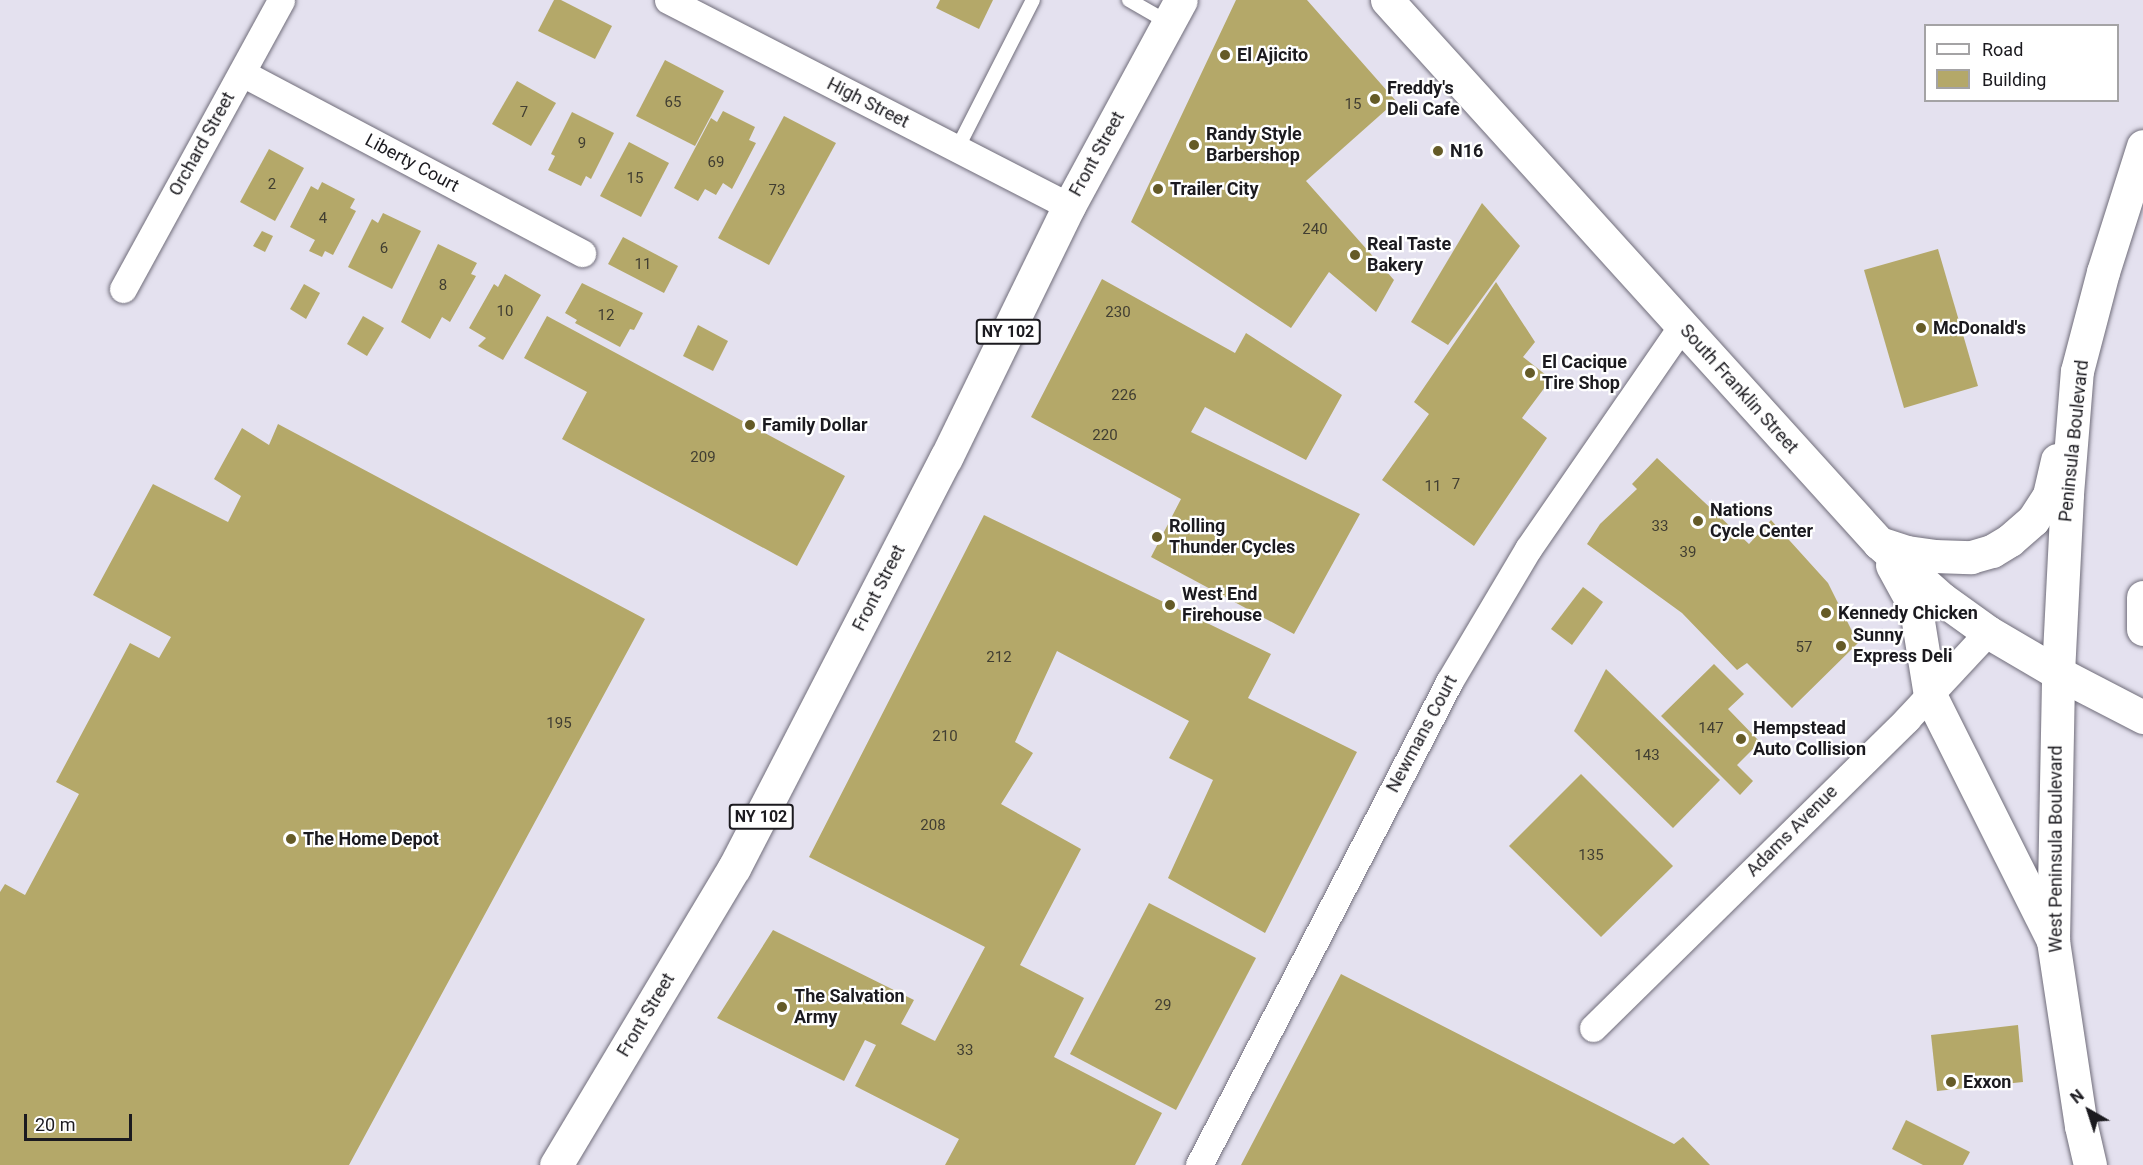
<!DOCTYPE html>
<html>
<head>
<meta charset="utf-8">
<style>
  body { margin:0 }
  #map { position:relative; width:2143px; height:1165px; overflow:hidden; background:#e4e1ef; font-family:Roboto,sans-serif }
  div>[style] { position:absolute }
  .building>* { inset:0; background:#b4a869 }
  .roads { filter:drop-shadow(0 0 2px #706d7a) drop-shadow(0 0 2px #706d7a) }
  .lane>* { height:14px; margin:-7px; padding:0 7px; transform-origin:7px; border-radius:7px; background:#fff }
  .street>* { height:27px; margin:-13.5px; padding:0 13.5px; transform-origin:13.5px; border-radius:13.5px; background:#fff }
  .secondary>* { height:33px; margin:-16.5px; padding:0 16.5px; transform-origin:16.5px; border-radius:16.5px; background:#fff }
  .primary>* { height:33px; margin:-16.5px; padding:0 16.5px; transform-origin:16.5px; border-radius:16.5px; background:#fff }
  .dots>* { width:16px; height:16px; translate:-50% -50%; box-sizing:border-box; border:3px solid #fff; border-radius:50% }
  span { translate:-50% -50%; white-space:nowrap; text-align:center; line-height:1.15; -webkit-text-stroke:4.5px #fff; paint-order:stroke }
  .number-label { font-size:15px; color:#413e32 }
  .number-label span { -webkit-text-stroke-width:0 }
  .shield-label span { padding:2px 4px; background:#fff; border:2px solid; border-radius:4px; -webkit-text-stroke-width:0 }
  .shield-label { font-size:16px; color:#1b1a1f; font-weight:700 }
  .poi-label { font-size:18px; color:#1b1a1f; font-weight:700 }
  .left { translate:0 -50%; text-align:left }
  .street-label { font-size:18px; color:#1b1a1f }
  .legend { position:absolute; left:1924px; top:24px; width:195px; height:78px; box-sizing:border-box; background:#fff; border:2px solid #a4a3a5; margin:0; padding:8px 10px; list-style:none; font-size:18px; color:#1b1a1f }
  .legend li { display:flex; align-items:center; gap:12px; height:30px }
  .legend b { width:30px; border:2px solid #a4a3a5 }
  .north { position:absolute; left:2059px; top:1081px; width:60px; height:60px; -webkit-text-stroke:4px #fff; paint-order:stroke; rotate:321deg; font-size:16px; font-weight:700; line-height:24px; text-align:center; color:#1b1a1f }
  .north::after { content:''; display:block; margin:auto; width:21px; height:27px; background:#1b1a1f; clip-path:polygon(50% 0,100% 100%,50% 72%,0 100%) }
  .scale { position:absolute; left:24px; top:1114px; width:108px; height:27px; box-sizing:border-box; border:3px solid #1b1a1f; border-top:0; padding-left:8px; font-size:18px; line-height:21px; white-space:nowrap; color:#1b1a1f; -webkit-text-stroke:4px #fff; paint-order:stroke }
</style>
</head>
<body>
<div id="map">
  <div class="building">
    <div style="clip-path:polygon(554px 0,561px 0,612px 26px,595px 59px,538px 31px)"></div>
    <div style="clip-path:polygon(940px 0,993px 0,979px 29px,936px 8px)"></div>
    <div style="clip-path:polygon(1236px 0,1307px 0,1396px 101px,1306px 181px,1394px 280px,1376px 312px,1329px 272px,1291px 328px,1131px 222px)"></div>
    <div style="clip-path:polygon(665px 60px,724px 91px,695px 146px,636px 116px)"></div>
    <div style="clip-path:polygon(517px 81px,556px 103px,531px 146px,492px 124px)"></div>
    <div style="clip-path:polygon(723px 111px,755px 127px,749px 140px,756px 143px,732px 189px,723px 183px,716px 195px,705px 189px,698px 201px,674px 188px,711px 118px,717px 122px)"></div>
    <div style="clip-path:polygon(572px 112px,614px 133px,591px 179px,586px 176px,581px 186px,548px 170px,555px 156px,551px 154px)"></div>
    <div style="clip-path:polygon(784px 116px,836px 143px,769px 265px,718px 238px)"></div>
    <div style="clip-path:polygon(629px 142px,669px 163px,641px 217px,600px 196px)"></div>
    <div style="clip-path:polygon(269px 149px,304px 168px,275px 221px,240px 202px)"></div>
    <div style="clip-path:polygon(322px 182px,355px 199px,350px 208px,356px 211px,333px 255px,325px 251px,322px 257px,309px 251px,315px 240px,290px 227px,311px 186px,318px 190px)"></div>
    <div style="clip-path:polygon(1482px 203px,1520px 246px,1448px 345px,1411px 322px)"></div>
    <div style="clip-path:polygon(383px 213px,421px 231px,392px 289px,348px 267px,372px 219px,378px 223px)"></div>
    <div style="clip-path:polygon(262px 231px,273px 236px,265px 252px,253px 246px)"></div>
    <div style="clip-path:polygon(623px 237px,678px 266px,664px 293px,608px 264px)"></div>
    <div style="clip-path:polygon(438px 244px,477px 263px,471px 274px,476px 276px,450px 322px,442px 317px,430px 339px,401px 322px)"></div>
    <div style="clip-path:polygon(1938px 249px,1978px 386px,1904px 408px,1864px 270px)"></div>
    <div style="clip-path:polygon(505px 274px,541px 295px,503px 360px,478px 346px,486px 338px,469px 328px,494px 284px,498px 287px)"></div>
    <div style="clip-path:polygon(1102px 279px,1235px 353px,1246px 333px,1342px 395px,1306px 460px,1205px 407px,1191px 432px,1360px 514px,1294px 634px,1151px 557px,1181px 499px,1031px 417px)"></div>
    <div style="clip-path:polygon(1496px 282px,1535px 342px,1523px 357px,1551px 379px,1522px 418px,1547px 438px,1474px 546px,1382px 480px,1429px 414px,1414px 402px)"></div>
    <div style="clip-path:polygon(582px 283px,643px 313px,634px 330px,630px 329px,620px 347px,575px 323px,577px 320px,565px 313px)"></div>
    <div style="clip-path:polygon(304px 284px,320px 293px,306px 319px,290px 309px)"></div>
    <div style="clip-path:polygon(363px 316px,384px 328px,367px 356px,347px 344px)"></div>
    <div style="clip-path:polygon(547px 316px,845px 476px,797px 566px,562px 439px,587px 392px,524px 358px)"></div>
    <div style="clip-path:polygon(698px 325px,728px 341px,713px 371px,683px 356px)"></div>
    <div style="clip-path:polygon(278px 424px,645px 619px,349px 1165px,0 1165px,0 892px,5px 884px,25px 895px,79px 794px,56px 782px,130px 643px,159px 658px,171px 637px,93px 595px,153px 484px,228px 522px,241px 496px,214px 479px,242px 428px,269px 445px)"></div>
    <div style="clip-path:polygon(1657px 458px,1749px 544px,1771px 520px,1828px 583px,1858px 643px,1792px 708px,1747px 663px,1737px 670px,1682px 613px,1587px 544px,1600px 524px,1637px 489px,1632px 484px)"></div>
    <div style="clip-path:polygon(984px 515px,1271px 654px,1248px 698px,1357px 752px,1265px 933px,1168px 878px,1213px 780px,1169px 758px,1189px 721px,1057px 651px,1015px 742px,1033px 753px,1001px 804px,1081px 849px,1020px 965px,1084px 998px,1054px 1057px,1162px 1113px,1135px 1165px,945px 1165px,959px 1139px,855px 1086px,876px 1045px,865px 1040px,844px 1081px,717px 1018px,773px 930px,914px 1000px,901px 1024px,935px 1041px,985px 947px,809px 857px)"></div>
    <div style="clip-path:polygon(1583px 587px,1603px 602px,1572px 645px,1551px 629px)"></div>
    <div style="clip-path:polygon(1714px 664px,1744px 694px,1728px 709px,1760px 742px,1737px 765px,1753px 781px,1740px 795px,1661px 716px)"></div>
    <div style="clip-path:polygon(1606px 669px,1720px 780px,1673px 828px,1574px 731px)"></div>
    <div style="clip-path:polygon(1581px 774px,1673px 866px,1601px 937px,1509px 846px)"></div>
    <div style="clip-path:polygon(1149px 903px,1256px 958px,1176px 1110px,1070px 1054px)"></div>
    <div style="clip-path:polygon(1341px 974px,1674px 1144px,1683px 1137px,1710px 1165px,1241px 1165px)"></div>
    <div style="clip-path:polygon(2018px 1025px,2023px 1082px,1937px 1091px,1931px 1035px)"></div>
    <div style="clip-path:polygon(1906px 1120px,1970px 1152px,1963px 1165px,1923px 1165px,1892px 1149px)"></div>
  </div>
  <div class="roads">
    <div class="lane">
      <div style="left:1129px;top:0;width:46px;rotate:29.9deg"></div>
      <div style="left:957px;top:149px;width:167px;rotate:-63deg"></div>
    </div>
    <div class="street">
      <div style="left:668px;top:0;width:451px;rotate:27.2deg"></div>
      <div style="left:242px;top:73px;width:385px;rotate:27.9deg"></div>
      <div style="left:123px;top:289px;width:329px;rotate:-61.3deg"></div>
      <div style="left:1593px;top:1028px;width:441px;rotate:-44.5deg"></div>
      <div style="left:1907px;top:719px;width:119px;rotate:-47deg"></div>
      <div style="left:1199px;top:1165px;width:544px;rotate:-62.63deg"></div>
      <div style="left:1449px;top:682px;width:155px;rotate:-59.3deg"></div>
      <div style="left:1528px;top:549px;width:271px;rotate:-55.4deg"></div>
    </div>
    <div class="secondary">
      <div style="left:1387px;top:0;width:733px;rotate:47.82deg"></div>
      <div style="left:1879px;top:543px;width:84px;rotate:41.6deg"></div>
      <div style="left:1942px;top:599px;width:57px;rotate:35.7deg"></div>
      <div style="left:1988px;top:632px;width:81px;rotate:30.4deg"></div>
      <div style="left:2058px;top:673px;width:96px;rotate:27.4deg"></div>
      <div style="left:1892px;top:565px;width:50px;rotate:61.4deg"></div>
      <div style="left:1916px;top:609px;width:87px;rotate:80.8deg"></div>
      <div style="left:1930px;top:695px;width:275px;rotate:63.4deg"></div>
    </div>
    <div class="primary">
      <div style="left:1879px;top:543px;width:29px;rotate:18deg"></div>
      <div style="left:1907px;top:552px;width:27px;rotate:8deg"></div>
      <div style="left:1934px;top:556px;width:37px;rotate:2deg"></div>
      <div style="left:1971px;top:557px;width:22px;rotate:-16deg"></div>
      <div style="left:1992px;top:551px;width:21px;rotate:-31deg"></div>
      <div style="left:2010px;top:540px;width:30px;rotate:-41deg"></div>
      <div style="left:2033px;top:520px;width:30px;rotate:-57deg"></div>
      <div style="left:2049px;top:495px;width:36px;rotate:-77deg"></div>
      <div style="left:2143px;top:597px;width:32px;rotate:90deg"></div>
      <div style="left:556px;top:1165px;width:346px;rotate:-59.1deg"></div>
      <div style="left:734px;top:868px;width:462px;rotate:-62.7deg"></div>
      <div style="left:946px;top:458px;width:280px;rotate:-64deg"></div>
      <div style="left:1069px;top:206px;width:234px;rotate:-61.5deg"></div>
      <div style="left:2090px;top:1165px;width:40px;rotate:-103deg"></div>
      <div style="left:2081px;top:1126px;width:187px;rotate:-98.6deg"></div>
      <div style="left:2053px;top:941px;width:268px;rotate:-88.9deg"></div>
      <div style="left:2058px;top:673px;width:179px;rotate:-87.1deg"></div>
      <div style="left:2067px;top:494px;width:123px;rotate:-85.4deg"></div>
      <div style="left:2077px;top:371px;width:102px;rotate:-75.3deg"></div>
      <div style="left:2103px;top:272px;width:132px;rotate:-72.4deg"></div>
    </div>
  </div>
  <div class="dots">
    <div style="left:1225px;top:55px;background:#655b27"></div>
    <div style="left:1375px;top:99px;background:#655b27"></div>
    <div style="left:1194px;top:145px;background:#655b27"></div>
    <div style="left:1438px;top:151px;background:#655b27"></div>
    <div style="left:1158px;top:189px;background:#655b27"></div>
    <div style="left:1355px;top:255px;background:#655b27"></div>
    <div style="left:1921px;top:328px;background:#655b27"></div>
    <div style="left:1530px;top:373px;background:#655b27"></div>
    <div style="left:750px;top:425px;background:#655b27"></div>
    <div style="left:1698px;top:521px;background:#655b27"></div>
    <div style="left:1157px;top:537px;background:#655b27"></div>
    <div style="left:1170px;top:605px;background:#655b27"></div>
    <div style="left:1826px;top:613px;background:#655b27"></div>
    <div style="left:1841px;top:646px;background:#655b27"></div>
    <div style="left:1741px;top:739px;background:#655b27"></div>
    <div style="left:291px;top:839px;background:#655b27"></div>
    <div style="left:782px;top:1007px;background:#655b27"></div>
    <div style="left:1951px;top:1082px;background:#655b27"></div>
  </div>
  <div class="number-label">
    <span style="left:673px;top:103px">65</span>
    <span style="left:1353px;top:105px">15</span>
    <span style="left:524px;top:113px">7</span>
    <span style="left:582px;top:144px">9</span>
    <span style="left:716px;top:163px">69</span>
    <span style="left:635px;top:179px">15</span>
    <span style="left:272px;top:185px">2</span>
    <span style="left:777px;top:191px">73</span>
    <span style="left:323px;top:219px">4</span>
    <span style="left:1315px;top:230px">240</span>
    <span style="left:384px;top:249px">6</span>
    <span style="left:643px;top:265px">11</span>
    <span style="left:443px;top:286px">8</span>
    <span style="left:505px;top:312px">10</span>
    <span style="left:1118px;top:313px">230</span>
    <span style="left:606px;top:316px">12</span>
    <span style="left:1124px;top:396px">226</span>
    <span style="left:1105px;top:436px">220</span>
    <span style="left:703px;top:458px">209</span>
    <span style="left:1456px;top:485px">7</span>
    <span style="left:1433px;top:487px">11</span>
    <span style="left:1660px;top:527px">33</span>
    <span style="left:1688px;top:553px">39</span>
    <span style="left:1804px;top:648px">57</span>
    <span style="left:999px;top:658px">212</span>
    <span style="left:559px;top:724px">195</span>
    <span style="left:1711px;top:729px">147</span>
    <span style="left:945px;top:737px">210</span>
    <span style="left:1647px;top:756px">143</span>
    <span style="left:933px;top:826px">208</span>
    <span style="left:1591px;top:856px">135</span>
    <span style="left:1163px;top:1006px">29</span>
    <span style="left:965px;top:1051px">33</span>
  </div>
  <div class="shield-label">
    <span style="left:1008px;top:332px">NY 102</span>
    <span style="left:761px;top:817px">NY 102</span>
  </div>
  <div class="poi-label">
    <span class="left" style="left:1237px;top:55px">El Ajicito</span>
    <span class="left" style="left:1387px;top:99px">Freddy's<br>Deli Cafe</span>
    <span class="left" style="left:1206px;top:145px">Randy Style<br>Barbershop</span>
    <span class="left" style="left:1450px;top:151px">N16</span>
    <span class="left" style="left:1170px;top:189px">Trailer City</span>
    <span class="left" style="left:1367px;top:255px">Real Taste<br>Bakery</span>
    <span class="left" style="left:1933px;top:328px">McDonald's</span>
    <span class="left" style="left:1542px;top:373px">El Cacique<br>Tire Shop</span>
    <span class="left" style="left:762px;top:425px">Family Dollar</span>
    <span class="left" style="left:1710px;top:521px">Nations<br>Cycle Center</span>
    <span class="left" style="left:1169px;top:537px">Rolling<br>Thunder Cycles</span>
    <span class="left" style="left:1182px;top:605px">West End<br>Firehouse</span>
    <span class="left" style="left:1838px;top:613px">Kennedy Chicken</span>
    <span class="left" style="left:1853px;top:646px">Sunny<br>Express Deli</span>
    <span class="left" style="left:1753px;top:739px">Hempstead<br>Auto Collision</span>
    <span class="left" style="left:303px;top:839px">The Home Depot</span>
    <span class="left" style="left:794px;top:1007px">The Salvation<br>Army</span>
    <span class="left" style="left:1963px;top:1082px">Exxon</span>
  </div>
  <div class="street-label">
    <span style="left:868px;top:103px;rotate:27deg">High Street</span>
    <span style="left:202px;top:144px;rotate:-61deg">Orchard Street</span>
    <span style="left:1097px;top:154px;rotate:-61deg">Front Street</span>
    <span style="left:412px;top:163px;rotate:28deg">Liberty Court</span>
    <span style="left:1739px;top:389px;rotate:48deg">South Franklin Street</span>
    <span style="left:2074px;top:441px;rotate:-84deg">Peninsula Boulevard</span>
    <span style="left:879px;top:588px;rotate:-63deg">Front Street</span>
    <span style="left:1422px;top:734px;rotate:-62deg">Newmans Court</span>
    <span style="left:1792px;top:831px;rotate:-45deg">Adams Avenue</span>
    <span style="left:2056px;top:849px;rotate:-90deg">West Peninsula Boulevard</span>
    <span style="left:646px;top:1015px;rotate:-59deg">Front Street</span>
  </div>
  <ul class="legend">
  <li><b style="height:8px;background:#fff"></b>Road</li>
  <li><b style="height:16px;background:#b4a869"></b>Building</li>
  </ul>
  <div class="north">N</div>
  <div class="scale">20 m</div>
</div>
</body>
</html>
